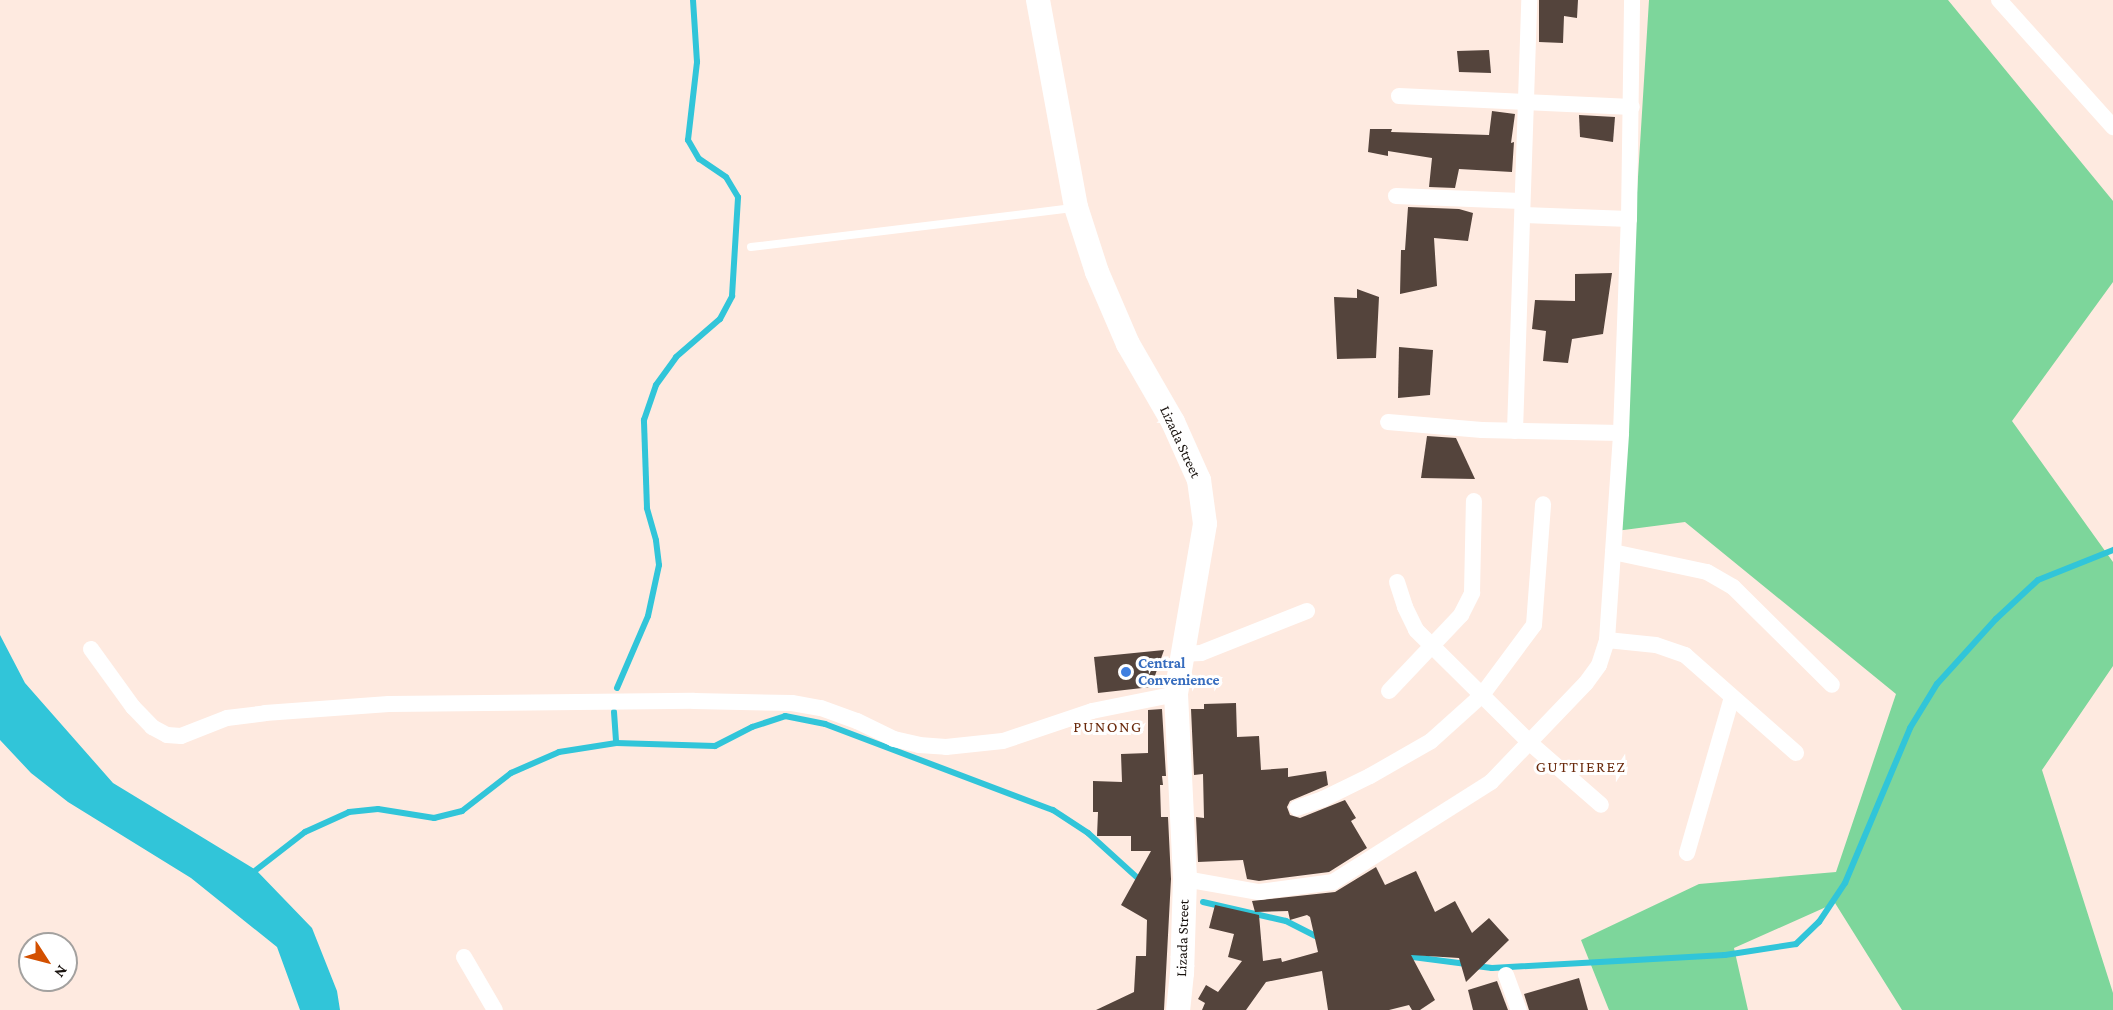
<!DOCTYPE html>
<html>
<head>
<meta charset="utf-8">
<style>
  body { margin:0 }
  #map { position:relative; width:2113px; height:1010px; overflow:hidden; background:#feeae0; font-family:"Crimson Pro",serif }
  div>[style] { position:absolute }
  .forest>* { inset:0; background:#7dd69b }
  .water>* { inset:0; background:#31c5d9 }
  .stream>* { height:6px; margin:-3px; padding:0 3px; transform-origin:3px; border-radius:3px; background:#31c5d9 }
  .building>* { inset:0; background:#54443c }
  .lane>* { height:8px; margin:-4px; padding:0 4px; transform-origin:4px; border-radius:4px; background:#fff }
  .street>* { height:16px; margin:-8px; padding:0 8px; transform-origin:8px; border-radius:8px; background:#fff }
  .secondary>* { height:24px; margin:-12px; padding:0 12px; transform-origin:12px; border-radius:12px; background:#fff }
  .dots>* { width:16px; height:16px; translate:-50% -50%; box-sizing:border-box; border:3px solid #fff; border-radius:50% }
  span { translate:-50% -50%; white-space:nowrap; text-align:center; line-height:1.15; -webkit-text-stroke:6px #fff; paint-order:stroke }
  .street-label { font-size:15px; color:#19130f }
  .shop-label { font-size:15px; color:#366cbe; font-weight:700 }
  .left { translate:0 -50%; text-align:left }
  .neighbourhood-label { font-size:16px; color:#6a2a0c; letter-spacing:1.5px }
  .north { position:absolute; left:18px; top:932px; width:60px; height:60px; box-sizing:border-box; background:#fff; border:2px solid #a3a19f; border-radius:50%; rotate:126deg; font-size:16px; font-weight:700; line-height:24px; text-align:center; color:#19130f }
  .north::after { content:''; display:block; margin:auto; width:21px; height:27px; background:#d35000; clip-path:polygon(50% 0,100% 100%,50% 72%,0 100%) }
</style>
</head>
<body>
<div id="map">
  <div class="forest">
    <div style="clip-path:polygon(1649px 0,1948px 0,2113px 201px,2113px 282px,2012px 421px,2113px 562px,2113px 666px,2042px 770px,2113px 993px,2113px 1010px,1902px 1010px,1835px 903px,1734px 948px,1748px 1010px,1609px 1010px,1581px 940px,1699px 884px,1836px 872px,1896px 694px,1685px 522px,1616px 531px)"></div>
  </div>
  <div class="water">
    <div style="clip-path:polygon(0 635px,25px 683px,113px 783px,256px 870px,312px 928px,337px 991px,340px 1010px,300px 1010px,277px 947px,191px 878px,68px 802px,31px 773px,0 740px)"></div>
  </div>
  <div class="stream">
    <div style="left:617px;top:688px;width:78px;rotate:-66.7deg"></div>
    <div style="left:648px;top:616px;width:52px;rotate:-77.8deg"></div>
    <div style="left:659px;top:565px;width:25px;rotate:-97deg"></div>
    <div style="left:656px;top:540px;width:33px;rotate:-106deg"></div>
    <div style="left:647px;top:508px;width:88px;rotate:-92deg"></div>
    <div style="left:644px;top:420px;width:37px;rotate:-71deg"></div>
    <div style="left:656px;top:385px;width:34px;rotate:-54deg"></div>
    <div style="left:676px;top:357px;width:58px;rotate:-40.8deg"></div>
    <div style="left:720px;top:319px;width:26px;rotate:-62deg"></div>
    <div style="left:732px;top:296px;width:99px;rotate:-86.5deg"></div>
    <div style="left:738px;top:197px;width:23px;rotate:-121deg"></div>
    <div style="left:726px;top:177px;width:32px;rotate:-146deg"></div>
    <div style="left:699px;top:159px;width:22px;rotate:-120deg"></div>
    <div style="left:688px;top:140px;width:79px;rotate:-83.4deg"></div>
    <div style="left:697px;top:62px;width:62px;rotate:-93.7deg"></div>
    <div style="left:614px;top:712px;width:31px;rotate:86deg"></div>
    <div style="left:256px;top:870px;width:62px;rotate:-37.8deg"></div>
    <div style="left:305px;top:832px;width:48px;rotate:-24.4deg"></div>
    <div style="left:349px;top:812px;width:29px;rotate:-6deg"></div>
    <div style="left:378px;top:809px;width:57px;rotate:9.1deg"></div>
    <div style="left:434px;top:818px;width:29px;rotate:-14deg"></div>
    <div style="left:462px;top:811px;width:62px;rotate:-37.8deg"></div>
    <div style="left:511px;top:773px;width:52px;rotate:-23.6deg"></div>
    <div style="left:559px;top:752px;width:58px;rotate:-9deg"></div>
    <div style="left:616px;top:743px;width:99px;rotate:1.7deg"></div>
    <div style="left:715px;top:746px;width:42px;rotate:-27.2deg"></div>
    <div style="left:752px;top:727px;width:35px;rotate:-18deg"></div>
    <div style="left:785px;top:716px;width:41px;rotate:11.3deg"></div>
    <div style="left:825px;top:724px;width:244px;rotate:20.7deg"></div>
    <div style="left:1053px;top:810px;width:42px;rotate:33.3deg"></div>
    <div style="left:1088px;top:833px;width:72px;rotate:42.2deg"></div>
    <div style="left:1203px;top:902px;width:85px;rotate:12.9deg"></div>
    <div style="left:1286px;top:921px;width:37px;rotate:27deg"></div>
    <div style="left:1405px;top:956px;width:62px;rotate:7.5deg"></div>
    <div style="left:1476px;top:966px;width:16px;rotate:7deg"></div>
    <div style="left:1492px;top:968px;width:233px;rotate:-3.2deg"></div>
    <div style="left:1725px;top:955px;width:72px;rotate:-8.8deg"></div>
    <div style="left:1796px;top:944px;width:32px;rotate:-44deg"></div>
    <div style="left:1819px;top:922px;width:47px;rotate:-56.3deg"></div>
    <div style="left:1845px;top:883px;width:168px;rotate:-67.2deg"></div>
    <div style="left:1910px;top:728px;width:52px;rotate:-58.5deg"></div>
    <div style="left:1937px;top:684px;width:88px;rotate:-47.8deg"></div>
    <div style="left:1996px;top:619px;width:57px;rotate:-42.9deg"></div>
    <div style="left:2038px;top:580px;width:81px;rotate:-21.8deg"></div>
  </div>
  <div class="building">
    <div style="clip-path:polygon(1539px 0,1578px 0,1577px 18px,1564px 16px,1563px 43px,1539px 42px)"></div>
    <div style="clip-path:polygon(1489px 50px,1491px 73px,1459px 72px,1457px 51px)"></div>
    <div style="clip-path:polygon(1492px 111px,1515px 114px,1511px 143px,1514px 142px,1512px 172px,1459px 169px,1455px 188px,1429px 187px,1432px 158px,1388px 151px,1388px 156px,1368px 152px,1370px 129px,1392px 129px,1391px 132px,1489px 135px)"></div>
    <div style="clip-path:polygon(1579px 115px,1615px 117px,1613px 142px,1580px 137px)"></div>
    <div style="clip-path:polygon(1408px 207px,1459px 209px,1473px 213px,1468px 241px,1434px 238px,1437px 286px,1400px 294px,1401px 250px,1405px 250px)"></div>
    <div style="clip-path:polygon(1612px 273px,1603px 334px,1572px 339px,1568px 363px,1543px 361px,1546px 331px,1532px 329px,1535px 300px,1575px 301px,1575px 274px)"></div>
    <div style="clip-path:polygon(1357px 289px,1379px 297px,1376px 358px,1337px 359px,1334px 297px,1357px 298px)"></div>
    <div style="clip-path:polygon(1399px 347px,1433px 350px,1430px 395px,1398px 398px)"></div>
    <div style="clip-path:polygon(1427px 436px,1456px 438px,1475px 479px,1421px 478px)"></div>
    <div style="clip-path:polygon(1164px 650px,1151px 687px,1098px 693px,1094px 657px)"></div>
    <div style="clip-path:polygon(1236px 703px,1237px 737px,1259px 736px,1261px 770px,1288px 768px,1288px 777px,1326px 771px,1328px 785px,1290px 801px,1287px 807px,1290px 815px,1300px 818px,1345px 800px,1356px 818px,1351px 821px,1367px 848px,1329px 872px,1259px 881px,1247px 879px,1243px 860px,1198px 862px,1196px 817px,1204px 818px,1203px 774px,1194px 775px,1191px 709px,1204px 709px,1204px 704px)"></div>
    <div style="clip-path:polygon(1162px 709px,1166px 776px,1162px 776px,1163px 785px,1160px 785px,1161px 817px,1168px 817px,1171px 879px,1164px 1010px,1096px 1010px,1134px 992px,1136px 956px,1146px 956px,1147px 920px,1121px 905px,1151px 851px,1131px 851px,1131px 836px,1097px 836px,1098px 812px,1093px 812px,1093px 781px,1122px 782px,1121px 754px,1148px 753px,1148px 710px)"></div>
    <div style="clip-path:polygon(1376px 867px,1385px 885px,1416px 871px,1435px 912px,1455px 901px,1472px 933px,1489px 918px,1509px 940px,1466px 982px,1459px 958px,1411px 955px,1435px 1000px,1420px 1010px,1412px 1010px,1409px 1005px,1389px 1010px,1328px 1010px,1322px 971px,1266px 982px,1246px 1010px,1202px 1010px,1205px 1003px,1198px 999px,1206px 985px,1218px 992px,1242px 961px,1228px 957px,1234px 934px,1209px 928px,1215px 905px,1259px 915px,1263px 961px,1281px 958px,1282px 962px,1318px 952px,1310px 917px,1307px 915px,1290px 920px,1288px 911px,1255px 912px,1252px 901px,1335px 892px)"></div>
    <div style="clip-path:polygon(1579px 978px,1588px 1010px,1529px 1010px,1524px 994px)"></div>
    <div style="clip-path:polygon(1497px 981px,1508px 1010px,1473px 1010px,1468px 990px)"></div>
  </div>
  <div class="lane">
    <div style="left:751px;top:247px;width:326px;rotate:-6.9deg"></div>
  </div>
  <div class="street">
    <div style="left:1999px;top:0;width:171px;rotate:48.1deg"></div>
    <div style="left:1399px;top:96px;width:233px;rotate:2.7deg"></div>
    <div style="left:1396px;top:196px;width:125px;rotate:2.3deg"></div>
    <div style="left:1523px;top:215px;width:106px;rotate:2.2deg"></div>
    <div style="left:1388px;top:422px;width:94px;rotate:4.9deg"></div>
    <div style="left:1482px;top:430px;width:139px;rotate:1.2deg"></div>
    <div style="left:1515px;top:431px;width:431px;rotate:-88.1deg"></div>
    <div style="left:1613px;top:552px;width:96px;rotate:12deg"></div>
    <div style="left:1707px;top:572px;width:30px;rotate:30deg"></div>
    <div style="left:1733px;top:587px;width:139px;rotate:44.7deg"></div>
    <div style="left:1397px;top:582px;width:26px;rotate:72deg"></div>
    <div style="left:1405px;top:607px;width:25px;rotate:64deg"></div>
    <div style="left:1416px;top:630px;width:161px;rotate:44.7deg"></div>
    <div style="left:1530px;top:743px;width:94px;rotate:41.1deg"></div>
    <div style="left:1607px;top:640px;width:49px;rotate:5.8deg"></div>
    <div style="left:1656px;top:645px;width:31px;rotate:19deg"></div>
    <div style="left:1685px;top:655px;width:148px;rotate:41.4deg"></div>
    <div style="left:91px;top:649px;width:72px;rotate:54.1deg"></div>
    <div style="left:133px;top:707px;width:28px;rotate:46deg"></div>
    <div style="left:152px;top:727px;width:17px;rotate:28deg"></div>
    <div style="left:167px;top:735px;width:14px;rotate:4deg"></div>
    <div style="left:181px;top:736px;width:49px;rotate:-21.4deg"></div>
    <div style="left:227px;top:718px;width:38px;rotate:-7deg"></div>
    <div style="left:265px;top:713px;width:124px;rotate:-4.2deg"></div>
    <div style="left:389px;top:704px;width:305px;rotate:-0.6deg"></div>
    <div style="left:694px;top:701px;width:98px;rotate:1.2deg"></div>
    <div style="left:792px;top:703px;width:29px;rotate:10deg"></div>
    <div style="left:821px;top:708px;width:38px;rotate:20deg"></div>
    <div style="left:857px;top:721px;width:41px;rotate:25.9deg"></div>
    <div style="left:894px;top:739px;width:26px;rotate:13deg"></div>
    <div style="left:919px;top:745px;width:27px;rotate:4deg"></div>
    <div style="left:946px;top:747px;width:57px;rotate:-6deg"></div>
    <div style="left:1003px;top:741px;width:94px;rotate:-18.6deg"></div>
    <div style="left:1092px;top:711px;width:86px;rotate:-11.4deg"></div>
    <div style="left:1181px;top:654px;width:20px;rotate:-3deg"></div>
    <div style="left:1201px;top:653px;width:114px;rotate:-21.6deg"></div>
    <div style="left:1389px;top:691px;width:105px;rotate:-46.5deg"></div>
    <div style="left:1461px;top:615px;width:25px;rotate:-63deg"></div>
    <div style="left:1472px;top:593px;width:92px;rotate:-88.8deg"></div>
    <div style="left:1297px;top:808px;width:28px;rotate:-19deg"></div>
    <div style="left:1323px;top:799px;width:52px;rotate:-26.1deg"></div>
    <div style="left:1370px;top:776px;width:70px;rotate:-29.8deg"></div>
    <div style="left:1431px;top:741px;width:69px;rotate:-42deg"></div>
    <div style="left:1482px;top:695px;width:87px;rotate:-53.4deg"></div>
    <div style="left:1534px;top:625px;width:121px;rotate:-85.7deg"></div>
    <div style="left:1687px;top:853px;width:162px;rotate:-73.9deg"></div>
    <div style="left:1185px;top:879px;width:75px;rotate:10deg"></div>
    <div style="left:1259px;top:892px;width:75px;rotate:-7.7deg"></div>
    <div style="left:1333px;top:882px;width:187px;rotate:-32.3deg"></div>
    <div style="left:1491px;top:782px;width:137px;rotate:-46.2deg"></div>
    <div style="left:1586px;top:683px;width:22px;rotate:-54deg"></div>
    <div style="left:1599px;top:665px;width:26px;rotate:-72deg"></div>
    <div style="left:1607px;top:640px;width:207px;rotate:-86.1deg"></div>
    <div style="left:1621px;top:433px;width:214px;rotate:-87.9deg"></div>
    <div style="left:1629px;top:219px;width:219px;rotate:-89.2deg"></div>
    <div style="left:464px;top:957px;width:61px;rotate:59.7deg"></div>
    <div style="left:1506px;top:975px;width:37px;rotate:70deg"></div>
  </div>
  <div class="secondary">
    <div style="left:1038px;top:0;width:210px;rotate:79.6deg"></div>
    <div style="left:1076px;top:207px;width:68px;rotate:72.1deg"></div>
    <div style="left:1097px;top:272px;width:78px;rotate:66.7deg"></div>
    <div style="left:1128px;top:344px;width:90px;rotate:60deg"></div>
    <div style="left:1173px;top:422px;width:64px;rotate:65.9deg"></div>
    <div style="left:1199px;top:480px;width:44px;rotate:82.2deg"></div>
    <div style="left:1205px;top:524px;width:172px;rotate:99.7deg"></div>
    <div style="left:1176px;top:694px;width:185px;rotate:87.2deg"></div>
    <div style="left:1185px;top:879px;width:94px;rotate:91.8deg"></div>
    <div style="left:1182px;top:973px;width:37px;rotate:96deg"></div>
  </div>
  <div class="dots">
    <div style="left:1126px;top:672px;background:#3f7fe0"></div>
  </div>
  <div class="street-label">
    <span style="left:1180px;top:442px;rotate:65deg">Lizada Street</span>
    <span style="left:1183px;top:938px;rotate:-88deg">Lizada Street</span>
  </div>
  <div class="shop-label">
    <span class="left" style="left:1138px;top:672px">Central<br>Convenience</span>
  </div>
  <div class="neighbourhood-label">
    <span style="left:1108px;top:727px">PUNONG</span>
    <span style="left:1581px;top:767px">GUTTIEREZ</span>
  </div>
  <div class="north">N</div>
</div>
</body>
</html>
